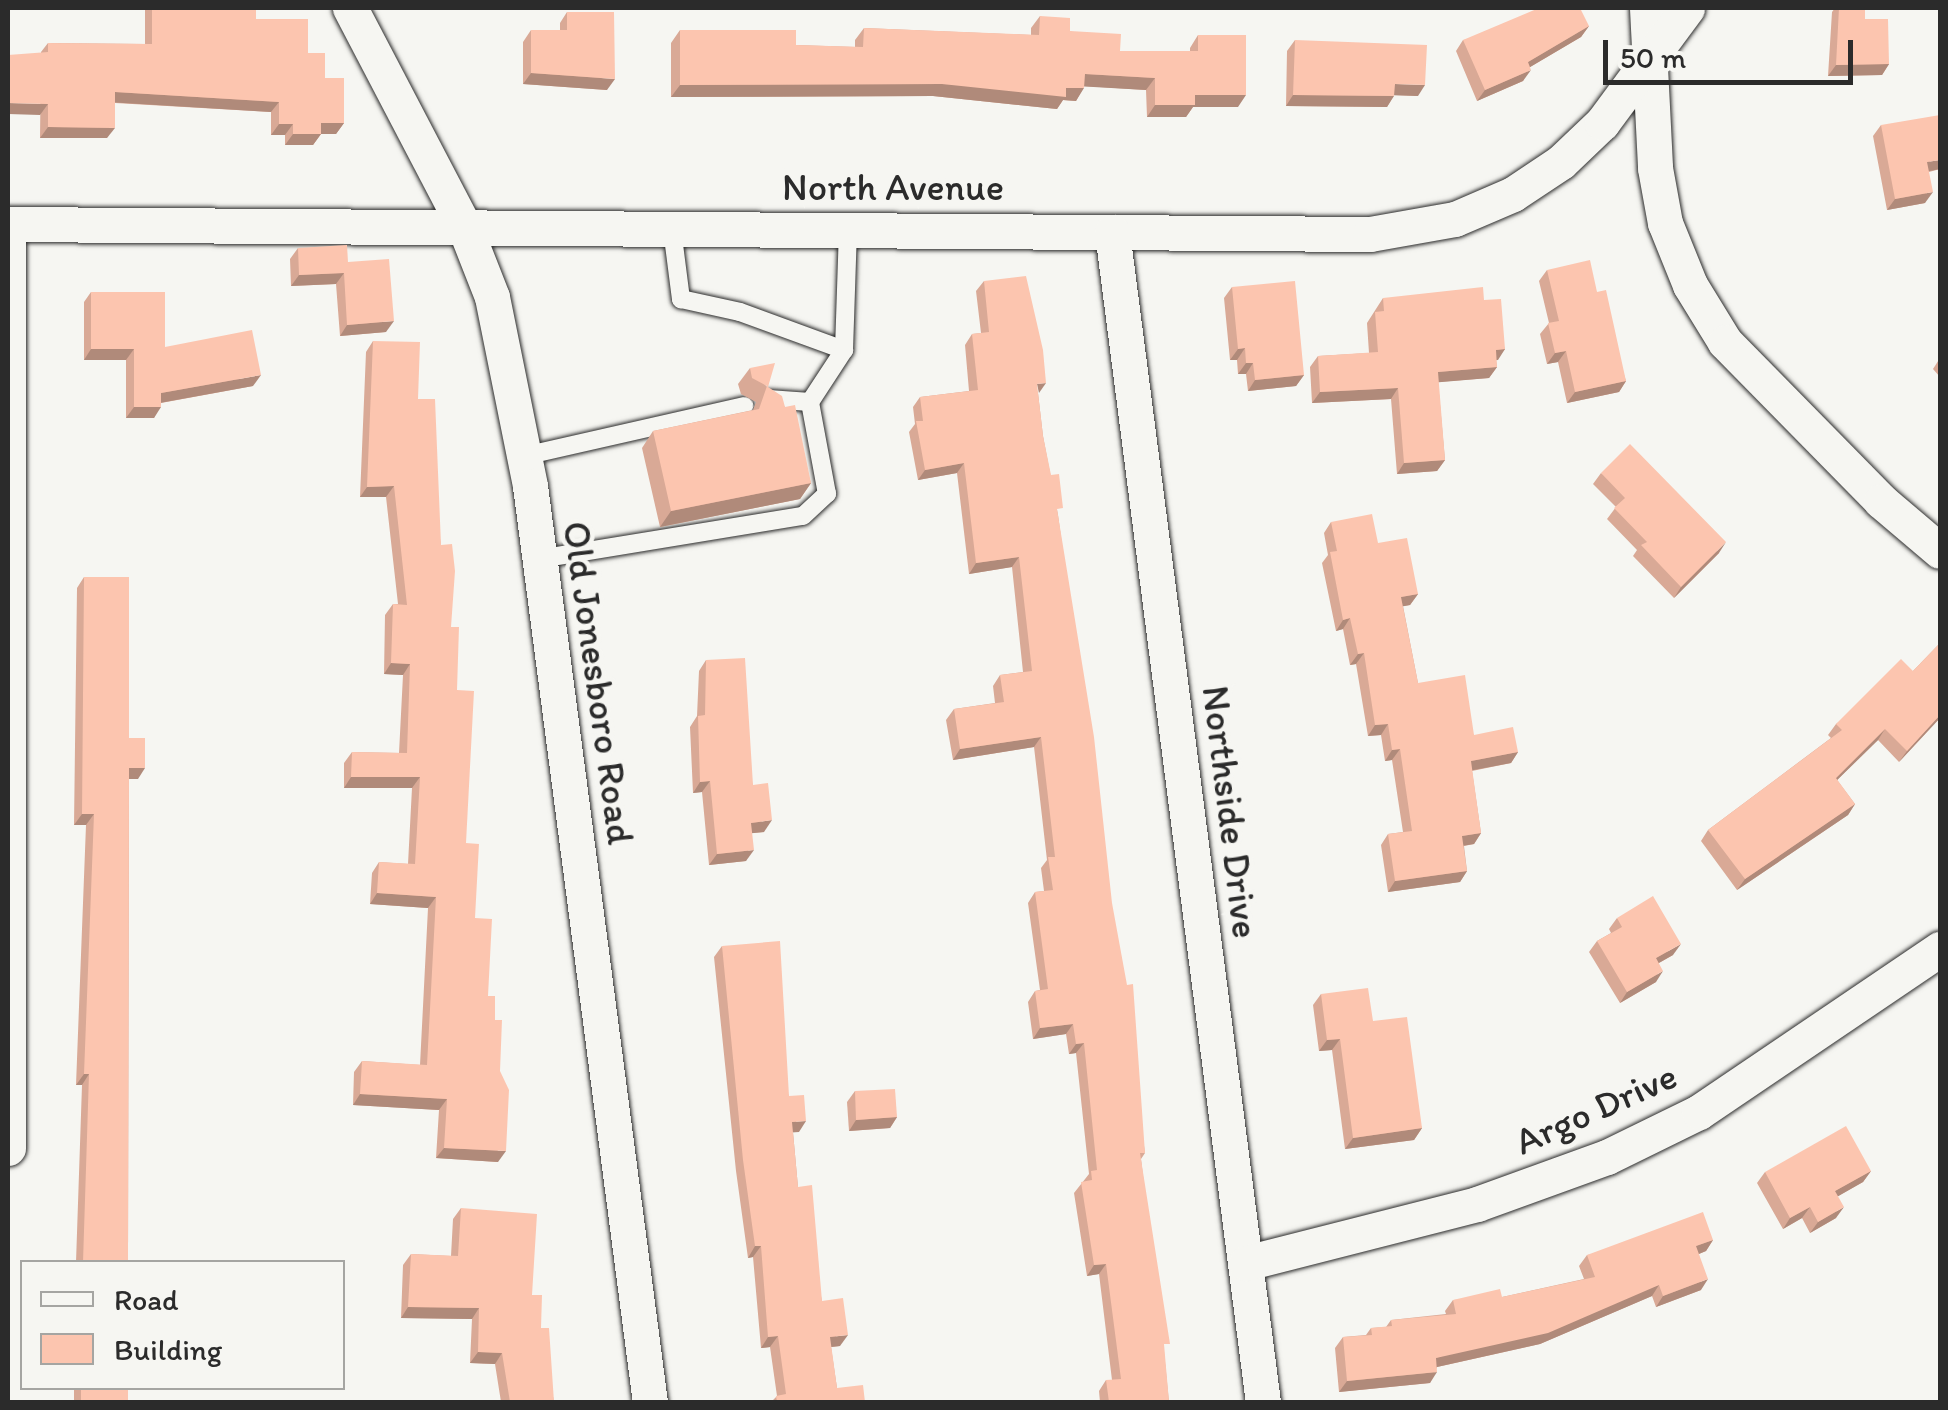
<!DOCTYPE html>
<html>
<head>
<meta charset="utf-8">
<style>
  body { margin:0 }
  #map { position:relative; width:1948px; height:1410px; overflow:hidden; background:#f6f6f2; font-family:Itim,sans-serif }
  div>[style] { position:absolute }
  .roads { filter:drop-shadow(0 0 2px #2b2b2b) drop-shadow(0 0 2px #2b2b2b) }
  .service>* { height:18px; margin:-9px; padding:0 9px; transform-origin:9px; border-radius:9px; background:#f6f6f2 }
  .minor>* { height:35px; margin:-17.5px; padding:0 17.5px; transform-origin:17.5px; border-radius:17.5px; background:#f6f6f2 }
  .wall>* { inset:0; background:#d9a996 }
  .shaded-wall>* { inset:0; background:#b08a7a }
  .building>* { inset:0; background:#fcc5af }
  span { translate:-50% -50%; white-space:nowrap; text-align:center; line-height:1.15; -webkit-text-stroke:9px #f6f6f2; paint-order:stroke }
  .street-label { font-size:38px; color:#2b2b2b }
  .frame { position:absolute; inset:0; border:10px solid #2b2b2b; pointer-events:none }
  .legend { position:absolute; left:20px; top:1260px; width:325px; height:130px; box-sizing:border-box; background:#f6f6f2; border:2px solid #a5a5a2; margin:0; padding:12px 18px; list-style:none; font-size:30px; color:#2b2b2b }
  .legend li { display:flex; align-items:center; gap:20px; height:50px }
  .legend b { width:50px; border:2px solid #a5a5a2 }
  .scale { position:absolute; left:1603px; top:40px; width:250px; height:45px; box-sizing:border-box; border:5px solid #2b2b2b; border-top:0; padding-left:12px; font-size:30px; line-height:35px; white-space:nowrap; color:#2b2b2b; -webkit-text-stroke:8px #f6f6f2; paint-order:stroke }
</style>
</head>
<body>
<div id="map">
  <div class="roads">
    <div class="service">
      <div style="left:672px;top:229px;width:71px;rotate:82.7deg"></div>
      <div style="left:681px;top:299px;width:60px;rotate:12.4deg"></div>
      <div style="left:740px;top:312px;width:111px;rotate:20.1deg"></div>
      <div style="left:810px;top:402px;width:62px;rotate:-56.8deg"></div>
      <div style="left:844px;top:350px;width:120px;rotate:-88.1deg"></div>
      <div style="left:524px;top:456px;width:226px;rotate:-12.8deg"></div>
      <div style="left:539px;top:559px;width:267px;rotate:-9.3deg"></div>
      <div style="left:803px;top:516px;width:33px;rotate:-43deg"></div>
      <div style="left:827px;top:494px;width:94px;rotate:-100.5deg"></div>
      <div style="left:810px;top:402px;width:42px;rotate:-175.9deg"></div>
    </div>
    <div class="minor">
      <div style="left:350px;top:8px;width:248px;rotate:62.4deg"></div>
      <div style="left:465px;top:228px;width:74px;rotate:68.6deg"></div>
      <div style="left:492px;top:297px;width:193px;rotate:78.6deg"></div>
      <div style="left:530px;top:486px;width:924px;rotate:82.54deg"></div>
      <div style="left:1647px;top:8px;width:160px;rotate:87.1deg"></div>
      <div style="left:1655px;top:168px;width:56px;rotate:79.7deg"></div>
      <div style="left:1665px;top:223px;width:67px;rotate:68deg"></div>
      <div style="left:1690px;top:285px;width:67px;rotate:58.4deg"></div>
      <div style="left:1725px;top:342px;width:223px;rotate:45.5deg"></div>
      <div style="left:1881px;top:501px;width:77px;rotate:40.3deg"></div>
      <div style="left:8px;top:224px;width:1362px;rotate:0.42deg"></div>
      <div style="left:1370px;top:234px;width:86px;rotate:-10deg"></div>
      <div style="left:1455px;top:219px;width:63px;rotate:-23.3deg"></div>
      <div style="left:1513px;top:194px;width:58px;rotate:-33.7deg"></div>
      <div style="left:1561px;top:162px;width:57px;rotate:-43.6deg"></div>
      <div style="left:1602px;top:123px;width:143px;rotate:-53.5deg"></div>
      <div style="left:1112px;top:232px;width:1180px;rotate:82.65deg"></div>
      <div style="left:8px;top:1148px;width:924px;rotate:-90deg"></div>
      <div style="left:1246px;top:1263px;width:238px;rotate:-14.3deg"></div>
      <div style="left:1477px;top:1204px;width:138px;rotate:-19.9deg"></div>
      <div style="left:1607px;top:1157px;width:102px;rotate:-26.1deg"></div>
      <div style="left:1699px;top:1112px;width:291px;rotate:-34.1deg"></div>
    </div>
  </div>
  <div class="wall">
    <div style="clip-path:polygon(145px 8px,256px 8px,256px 19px,308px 53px,325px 78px,344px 123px,336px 134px,321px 134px,313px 145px,285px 145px,285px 135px,271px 135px,271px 112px,115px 103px,107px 138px,40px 138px,41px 52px,48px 43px,145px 44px)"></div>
    <div style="clip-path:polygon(1835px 8px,1865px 8px,1865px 19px,1889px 64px,1882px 75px,1828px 76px,1832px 12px)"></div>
    <div style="clip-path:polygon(567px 12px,607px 90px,523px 84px,523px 42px,531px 30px,560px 30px,560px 23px)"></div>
    <div style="clip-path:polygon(1040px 16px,1070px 31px,1120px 51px,1190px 51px,1190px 48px,1198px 35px,1238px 107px,1193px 107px,1186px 117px,1147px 117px,1146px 90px,1084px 86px,1076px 101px,1063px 100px,1057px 109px,933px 96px,671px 97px,671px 43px,680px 30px,796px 45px,855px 47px,855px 40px,864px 28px,1031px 35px,1031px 28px)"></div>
    <div style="clip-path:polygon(1589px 26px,1581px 37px,1530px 67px,1523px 81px,1477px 101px,1456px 51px,1463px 40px)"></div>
    <div style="clip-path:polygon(1295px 40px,1418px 96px,1394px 95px,1387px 107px,1286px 106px,1287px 51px)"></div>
    <div style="clip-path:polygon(1881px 125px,1940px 169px,1929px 172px,1925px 203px,1887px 210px,1873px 136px)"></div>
    <div style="clip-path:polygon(298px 248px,348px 262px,386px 332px,340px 336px,336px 284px,291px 286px,290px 259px)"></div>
    <div style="clip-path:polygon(1547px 270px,1597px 292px,1626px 381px,1619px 392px,1567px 403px,1558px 362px,1547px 364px,1540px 334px,1549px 323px,1539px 281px)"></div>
    <div style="clip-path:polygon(984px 281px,1038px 393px,1043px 436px,1058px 515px,1145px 1153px,1141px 1159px,1164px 1352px,1169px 1402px,1100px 1402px,1099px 1391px,1106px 1380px,1112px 1380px,1099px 1274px,1087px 1276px,1074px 1193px,1089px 1174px,1076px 1053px,1069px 1054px,1066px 1034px,1033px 1039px,1028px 1002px,1035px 991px,1040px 990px,1028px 903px,1035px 892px,1044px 891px,1041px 868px,1047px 860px,1034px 747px,953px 760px,946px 720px,954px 709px,995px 703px,993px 686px,1000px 675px,1023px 672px,1012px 567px,969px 574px,957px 473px,918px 480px,909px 432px,915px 424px,913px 407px,920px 397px,969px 391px,965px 345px,972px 334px,981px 333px,976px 291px)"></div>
    <div style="clip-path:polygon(1232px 287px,1304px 375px,1296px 386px,1248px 391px,1246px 374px,1238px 374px,1237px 360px,1230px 360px,1224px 298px)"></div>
    <div style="clip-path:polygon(91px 292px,165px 347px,253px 386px,161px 403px,154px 418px,126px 418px,126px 360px,84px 360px,84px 302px)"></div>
    <div style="clip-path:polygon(1383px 298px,1484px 300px,1505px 349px,1496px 360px,1497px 367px,1489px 378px,1438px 382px,1445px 460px,1437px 471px,1397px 474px,1391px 399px,1312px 403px,1310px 367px,1318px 356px,1369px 353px,1367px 323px)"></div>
    <div style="clip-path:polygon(373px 341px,418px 399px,441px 545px,457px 690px,466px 843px,475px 918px,488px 996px,495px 1020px,498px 1162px,436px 1158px,439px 1110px,353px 1105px,354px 1072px,362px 1061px,420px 1065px,428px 908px,370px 904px,372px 873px,379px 862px,408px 864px,412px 788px,344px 788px,344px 763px,352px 752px,399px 753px,403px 675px,384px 674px,385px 615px,393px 604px,398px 604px,386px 497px,360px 497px,366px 352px)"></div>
    <div style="clip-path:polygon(1940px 358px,1940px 377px,1933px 369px)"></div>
    <div style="clip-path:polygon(750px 368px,785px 407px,811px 483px,800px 499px,660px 527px,642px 448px,653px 431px,753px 410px,756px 402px,741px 394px,738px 384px)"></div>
    <div style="clip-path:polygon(1601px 473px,1719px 553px,1674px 598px,1633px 556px,1637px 550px,1607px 519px,1616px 507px,1593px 484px)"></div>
    <div style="clip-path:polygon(1331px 522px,1378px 543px,1418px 594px,1410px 605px,1403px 606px,1418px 683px,1474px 735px,1518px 752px,1511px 763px,1472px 771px,1481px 833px,1474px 844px,1464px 846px,1467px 871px,1460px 882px,1388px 892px,1381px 845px,1388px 834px,1403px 832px,1392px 760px,1385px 761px,1381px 735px,1368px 736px,1356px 664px,1350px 665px,1343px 629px,1336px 631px,1322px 563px,1328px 555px,1324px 533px)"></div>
    <div style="clip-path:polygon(84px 577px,129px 738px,138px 779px,129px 779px,128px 1262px,76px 1262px,82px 1085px,76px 1085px,86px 825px,74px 825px,77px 588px)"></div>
    <div style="clip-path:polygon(1940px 643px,1940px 718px,1899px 762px,1878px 740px,1837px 780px,1855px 804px,1848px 815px,1737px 890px,1701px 841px,1708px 830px,1831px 738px,1828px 735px,1836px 724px,1913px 671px)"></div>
    <div style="clip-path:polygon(706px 660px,753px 785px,764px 832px,752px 833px,746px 861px,709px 865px,702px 792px,693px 793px,690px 727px,697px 716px,699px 671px)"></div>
    <div style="clip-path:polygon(1617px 918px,1673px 955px,1659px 963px,1656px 982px,1620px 1003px,1589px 952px,1597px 941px,1611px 933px,1609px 929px)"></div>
    <div style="clip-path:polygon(722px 946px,789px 1096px,799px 1132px,793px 1132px,798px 1187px,822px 1301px,840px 1346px,831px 1347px,837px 1388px,865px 1402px,771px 1402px,777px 1396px,770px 1347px,761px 1348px,753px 1257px,748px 1258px,736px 1171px,714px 957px)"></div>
    <div style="clip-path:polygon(1321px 994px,1373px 1021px,1422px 1128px,1414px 1140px,1345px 1149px,1332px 1050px,1319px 1051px,1313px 1005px)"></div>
    <div style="clip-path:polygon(855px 1091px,897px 1117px,890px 1128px,849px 1131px,847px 1102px)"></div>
    <div style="clip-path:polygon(1871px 1171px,1863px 1182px,1838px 1196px,1836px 1218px,1810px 1233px,1802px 1218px,1783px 1229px,1757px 1183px,1765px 1172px)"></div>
    <div style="clip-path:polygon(461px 1208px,532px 1295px,541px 1328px,554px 1402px,501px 1402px,495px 1364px,470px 1363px,472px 1319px,401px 1318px,403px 1265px,411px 1254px,451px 1256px,453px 1219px)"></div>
    <div style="clip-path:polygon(1713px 1240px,1706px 1251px,1699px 1254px,1701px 1290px,1656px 1307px,1652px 1296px,1540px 1344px,1437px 1367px,1430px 1383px,1339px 1392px,1335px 1348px,1343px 1337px,1366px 1335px,1371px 1328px,1386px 1327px,1391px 1320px,1446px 1314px,1445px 1311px,1453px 1300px,1502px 1297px,1584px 1279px,1579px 1266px,1587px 1255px)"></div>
    <div style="clip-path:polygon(74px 1388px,128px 1388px,128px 1402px,74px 1402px)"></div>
  </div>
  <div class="shaded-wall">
    <div style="clip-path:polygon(1589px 26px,1581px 37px,1520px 73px,1528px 62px)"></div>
    <div style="clip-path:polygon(1889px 64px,1882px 75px,1828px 76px,1836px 65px)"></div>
    <div style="clip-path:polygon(1531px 70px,1523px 81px,1477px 101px,1485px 90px)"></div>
    <div style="clip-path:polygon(531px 73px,615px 79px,607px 90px,523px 84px)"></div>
    <div style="clip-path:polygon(1085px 74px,1155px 78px,1146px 90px,1076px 86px)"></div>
    <div style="clip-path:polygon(942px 84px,1084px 88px,1076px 101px,1063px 100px,1057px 109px,933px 96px,671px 97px,680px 85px)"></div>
    <div style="clip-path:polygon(1395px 84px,1425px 85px,1418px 96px,1387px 95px)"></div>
    <div style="clip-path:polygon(115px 92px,279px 102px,271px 112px,107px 102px)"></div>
    <div style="clip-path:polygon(1195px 95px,1246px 95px,1238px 107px,1193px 107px,1186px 117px,1147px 117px,1155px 105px)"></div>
    <div style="clip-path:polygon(1293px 95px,1394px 96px,1387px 107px,1286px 106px)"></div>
    <div style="clip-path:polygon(8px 103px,48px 104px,40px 115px,8px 114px)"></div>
    <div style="clip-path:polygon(321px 123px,344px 123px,336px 134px,321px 134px,313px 145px,285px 145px,293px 134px)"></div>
    <div style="clip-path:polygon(279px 124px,293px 124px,285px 135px,271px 135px)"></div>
    <div style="clip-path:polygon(48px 127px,115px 128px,107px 138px,40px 138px)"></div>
    <div style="clip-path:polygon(1940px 160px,1940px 169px,1919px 173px,1927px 162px)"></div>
    <div style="clip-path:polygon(1933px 192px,1925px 203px,1887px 210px,1895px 199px)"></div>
    <div style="clip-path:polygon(344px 273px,336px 284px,291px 286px,299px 275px)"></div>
    <div style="clip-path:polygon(394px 321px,386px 332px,340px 336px,347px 325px)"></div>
    <div style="clip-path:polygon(1245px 348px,1237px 360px,1230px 360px,1238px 349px)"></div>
    <div style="clip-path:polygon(91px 349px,134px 349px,126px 360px,84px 360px)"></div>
    <div style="clip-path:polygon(1505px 349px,1498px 360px,1488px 361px,1496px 350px)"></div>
    <div style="clip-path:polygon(1566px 351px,1558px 362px,1547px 364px,1555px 353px)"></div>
    <div style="clip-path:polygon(1246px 363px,1253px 363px,1246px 374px,1238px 374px)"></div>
    <div style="clip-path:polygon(1497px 367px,1489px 378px,1430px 383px,1438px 372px)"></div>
    <div style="clip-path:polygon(261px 375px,253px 386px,154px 404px,161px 393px)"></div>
    <div style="clip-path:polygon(1304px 375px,1296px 386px,1248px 391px,1255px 380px)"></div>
    <div style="clip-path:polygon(1626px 381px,1619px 392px,1567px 403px,1575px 392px)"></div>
    <div style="clip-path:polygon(1046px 383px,1039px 393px,1037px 384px)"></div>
    <div style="clip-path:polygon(1398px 388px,1391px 399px,1312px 403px,1320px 392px)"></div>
    <div style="clip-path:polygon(134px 407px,161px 407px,154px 418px,126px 418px)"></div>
    <div style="clip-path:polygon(1445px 460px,1437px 471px,1397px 474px,1404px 463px)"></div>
    <div style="clip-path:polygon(964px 463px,957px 473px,918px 480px,925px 470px)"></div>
    <div style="clip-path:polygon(811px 483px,800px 499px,660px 527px,671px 511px)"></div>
    <div style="clip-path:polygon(394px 486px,386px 497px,360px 497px,367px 487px)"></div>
    <div style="clip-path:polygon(1726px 542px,1719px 553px,1674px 598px,1681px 587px)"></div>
    <div style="clip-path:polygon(1019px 557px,1012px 567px,969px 574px,976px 563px)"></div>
    <div style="clip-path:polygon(1418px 594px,1410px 605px,1394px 608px,1401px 597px)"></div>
    <div style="clip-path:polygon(1350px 618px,1343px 629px,1336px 631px,1343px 620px)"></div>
    <div style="clip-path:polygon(1364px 653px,1356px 664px,1350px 665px,1358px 654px)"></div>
    <div style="clip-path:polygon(391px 663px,410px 664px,403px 675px,384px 674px)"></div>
    <div style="clip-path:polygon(1940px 715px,1940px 718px,1899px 762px,1907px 751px)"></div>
    <div style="clip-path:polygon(1388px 724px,1381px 735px,1368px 736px,1375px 725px)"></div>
    <div style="clip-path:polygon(1885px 729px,1878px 740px,1828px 789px,1836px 778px)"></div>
    <div style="clip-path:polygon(1041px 737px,1034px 747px,953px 760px,960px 749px)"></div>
    <div style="clip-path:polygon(1400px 749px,1392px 760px,1385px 761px,1392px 750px)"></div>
    <div style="clip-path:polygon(1518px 752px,1511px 763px,1463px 772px,1471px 761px)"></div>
    <div style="clip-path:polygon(129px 768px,145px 768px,138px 779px,121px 779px)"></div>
    <div style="clip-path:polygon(351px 777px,420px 777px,412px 788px,344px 788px)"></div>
    <div style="clip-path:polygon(710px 781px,702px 792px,693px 793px,700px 782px)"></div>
    <div style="clip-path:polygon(1855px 804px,1848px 815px,1737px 890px,1745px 879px)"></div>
    <div style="clip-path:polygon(82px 814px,94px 814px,86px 825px,74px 825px)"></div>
    <div style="clip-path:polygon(772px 820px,764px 832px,744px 834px,751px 823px)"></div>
    <div style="clip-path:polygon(1481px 833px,1474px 844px,1455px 847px,1462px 836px)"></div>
    <div style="clip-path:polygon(754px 850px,746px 861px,709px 865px,717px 854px)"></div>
    <div style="clip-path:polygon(1467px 871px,1460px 882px,1388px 892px,1395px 881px)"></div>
    <div style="clip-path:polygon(377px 893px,436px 897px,428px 908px,370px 904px)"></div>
    <div style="clip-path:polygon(1681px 944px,1673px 955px,1648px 969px,1656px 958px)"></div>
    <div style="clip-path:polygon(1663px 971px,1656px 982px,1620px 1003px,1627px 992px)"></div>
    <div style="clip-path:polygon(1073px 1024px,1066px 1034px,1033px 1039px,1040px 1028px)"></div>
    <div style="clip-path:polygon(1340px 1039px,1332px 1050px,1319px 1051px,1327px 1040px)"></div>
    <div style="clip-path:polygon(1084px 1043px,1076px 1053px,1069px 1054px,1076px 1044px)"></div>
    <div style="clip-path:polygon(84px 1074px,89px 1074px,82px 1085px,76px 1085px)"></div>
    <div style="clip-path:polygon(360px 1094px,447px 1099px,439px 1110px,353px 1105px)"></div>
    <div style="clip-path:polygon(897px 1117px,890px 1128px,849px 1131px,856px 1120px)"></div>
    <div style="clip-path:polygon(806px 1121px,799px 1132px,784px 1133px,792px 1122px)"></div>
    <div style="clip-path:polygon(1422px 1128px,1414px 1140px,1345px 1149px,1353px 1138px)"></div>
    <div style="clip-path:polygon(444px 1148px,506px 1151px,498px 1162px,436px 1158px)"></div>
    <div style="clip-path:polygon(1871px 1171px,1863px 1182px,1828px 1202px,1835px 1191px)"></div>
    <div style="clip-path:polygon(1810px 1207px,1802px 1218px,1783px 1229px,1790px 1218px)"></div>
    <div style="clip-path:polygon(1844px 1207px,1836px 1218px,1810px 1233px,1818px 1222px)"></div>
    <div style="clip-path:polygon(1713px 1240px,1706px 1251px,1689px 1258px,1696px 1246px)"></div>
    <div style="clip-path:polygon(755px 1246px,761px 1246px,753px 1257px,748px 1258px)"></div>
    <div style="clip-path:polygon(1106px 1264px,1099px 1274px,1087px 1276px,1094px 1265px)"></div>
    <div style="clip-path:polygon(1708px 1279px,1701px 1290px,1656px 1307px,1663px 1296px)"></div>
    <div style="clip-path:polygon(1659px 1285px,1652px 1296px,1540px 1344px,1428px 1369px,1436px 1358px)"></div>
    <div style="clip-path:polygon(408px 1307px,479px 1308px,472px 1319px,401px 1318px)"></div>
    <div style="clip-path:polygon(848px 1335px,840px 1346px,822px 1348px,830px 1337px)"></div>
    <div style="clip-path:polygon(778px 1336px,770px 1347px,761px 1348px,768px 1337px)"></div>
    <div style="clip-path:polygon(478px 1352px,502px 1353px,495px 1364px,470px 1363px)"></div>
    <div style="clip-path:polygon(1437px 1372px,1430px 1383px,1339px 1392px,1347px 1381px)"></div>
  </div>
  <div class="building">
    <div style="clip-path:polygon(152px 8px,256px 8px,256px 19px,308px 19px,308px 53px,325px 53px,325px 78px,344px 78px,344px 123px,321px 123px,321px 134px,293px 134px,293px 124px,279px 124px,279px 102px,115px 92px,115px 128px,48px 127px,48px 104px,8px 103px,8px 55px,48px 52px,48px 43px,152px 44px)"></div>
    <div style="clip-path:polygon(1539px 8px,1580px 8px,1589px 26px,1528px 62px,1531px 70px,1485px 90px,1463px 40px)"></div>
    <div style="clip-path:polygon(1839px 8px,1865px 8px,1865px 19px,1888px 19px,1889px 64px,1836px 65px)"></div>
    <div style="clip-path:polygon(567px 12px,614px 12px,615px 79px,531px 73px,531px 30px,567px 30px)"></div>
    <div style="clip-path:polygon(1040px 16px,1070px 18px,1070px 31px,1121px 34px,1120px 51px,1198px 51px,1198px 35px,1246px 35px,1246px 95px,1195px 95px,1195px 105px,1155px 105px,1155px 78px,1085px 74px,1084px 88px,1066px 88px,1066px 97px,942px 84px,680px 85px,680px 30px,796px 30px,796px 45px,863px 47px,864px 28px,1039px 35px)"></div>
    <div style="clip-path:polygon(1295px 40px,1427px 45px,1425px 85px,1395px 84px,1394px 96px,1293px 95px)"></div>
    <div style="clip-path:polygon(1940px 115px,1940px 160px,1927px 162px,1933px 192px,1895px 199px,1881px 125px)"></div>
    <div style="clip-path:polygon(347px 245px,348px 262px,389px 259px,394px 321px,347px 325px,344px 273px,299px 275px,298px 248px)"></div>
    <div style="clip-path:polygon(1590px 260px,1597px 292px,1606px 290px,1626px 381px,1575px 392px,1566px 351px,1555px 353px,1548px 323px,1559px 321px,1547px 270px)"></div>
    <div style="clip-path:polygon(1026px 276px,1043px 350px,1046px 383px,1037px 384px,1043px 436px,1051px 475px,1059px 474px,1063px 508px,1057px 509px,1094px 737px,1112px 903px,1127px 985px,1133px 984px,1145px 1153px,1140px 1153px,1170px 1344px,1164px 1344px,1169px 1402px,1109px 1402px,1106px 1380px,1121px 1379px,1106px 1264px,1094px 1265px,1081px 1182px,1092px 1180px,1091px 1171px,1097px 1170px,1084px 1043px,1076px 1044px,1073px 1024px,1040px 1028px,1035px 991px,1048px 989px,1035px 892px,1053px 890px,1048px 857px,1055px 857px,1041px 737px,960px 749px,954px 709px,1004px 702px,1000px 675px,1032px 671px,1019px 557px,976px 563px,964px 463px,925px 470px,916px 421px,923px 421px,920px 397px,978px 390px,972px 334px,989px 332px,984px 281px)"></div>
    <div style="clip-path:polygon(1295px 281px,1304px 375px,1255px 380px,1253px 363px,1246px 363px,1245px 348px,1238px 349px,1232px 287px)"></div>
    <div style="clip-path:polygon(1483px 287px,1484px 300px,1501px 299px,1505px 349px,1496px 350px,1497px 367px,1438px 372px,1445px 460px,1404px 463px,1398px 388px,1320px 392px,1318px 356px,1378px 352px,1375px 312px,1384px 311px,1383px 298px)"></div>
    <div style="clip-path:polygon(91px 292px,165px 292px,165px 347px,252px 330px,261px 375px,161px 393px,161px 407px,134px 407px,134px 349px,91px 349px)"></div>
    <div style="clip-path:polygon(373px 341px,420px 342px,418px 399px,435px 399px,441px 545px,452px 544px,455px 571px,451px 627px,459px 627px,457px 690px,474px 691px,466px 843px,479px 844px,475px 918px,492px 919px,488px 996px,495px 996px,495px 1020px,502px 1020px,500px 1071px,509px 1090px,506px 1151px,444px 1148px,447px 1099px,360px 1094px,362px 1061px,427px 1065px,436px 897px,377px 893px,379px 862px,415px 864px,420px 777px,351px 777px,352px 752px,407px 753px,410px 664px,391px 663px,393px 604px,407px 605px,394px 486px,367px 487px)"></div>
    <div style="clip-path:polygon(775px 363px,768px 387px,782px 396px,785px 407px,795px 405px,811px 483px,671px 511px,653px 431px,759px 409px,767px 386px,752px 378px,750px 368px)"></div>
    <div style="clip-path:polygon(1630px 444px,1726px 542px,1681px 587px,1641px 545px,1647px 542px,1614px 508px,1625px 498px,1601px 473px)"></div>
    <div style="clip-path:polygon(1372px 514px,1378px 543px,1407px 538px,1418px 594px,1401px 597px,1418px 683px,1465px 675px,1474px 735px,1513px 727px,1518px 752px,1471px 761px,1481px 833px,1462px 836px,1467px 871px,1395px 881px,1388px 834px,1412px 831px,1400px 749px,1392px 750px,1388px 724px,1375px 725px,1364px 653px,1358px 654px,1350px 618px,1343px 620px,1330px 552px,1337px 551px,1331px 522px)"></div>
    <div style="clip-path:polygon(84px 577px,129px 577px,129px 738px,145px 738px,145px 768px,129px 768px,128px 1262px,83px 1262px,89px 1074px,84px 1074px,94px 814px,82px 814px)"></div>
    <div style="clip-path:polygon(1940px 643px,1940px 715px,1907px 751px,1885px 729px,1836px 778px,1855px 804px,1745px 879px,1708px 830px,1842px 730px,1836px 724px,1901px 659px,1913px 671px)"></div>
    <div style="clip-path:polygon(745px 658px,753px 785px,768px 783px,772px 820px,751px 823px,754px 850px,717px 854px,710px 781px,700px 782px,698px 716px,705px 715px,706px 660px)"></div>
    <div style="clip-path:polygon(1653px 896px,1681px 944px,1656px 958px,1663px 971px,1627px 992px,1597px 941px,1622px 927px,1617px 918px)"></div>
    <div style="clip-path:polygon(780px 941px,789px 1096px,804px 1095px,806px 1121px,792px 1122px,798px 1187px,812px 1185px,822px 1301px,843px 1298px,848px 1335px,830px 1337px,837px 1388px,863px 1385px,865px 1402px,777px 1402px,776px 1396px,786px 1394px,778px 1336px,768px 1337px,761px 1246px,755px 1246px,743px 1160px,722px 946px)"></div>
    <div style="clip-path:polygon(1368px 988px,1373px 1021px,1407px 1017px,1422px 1128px,1353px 1138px,1340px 1039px,1327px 1040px,1321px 994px)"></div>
    <div style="clip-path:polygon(895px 1089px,897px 1117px,856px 1120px,855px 1091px)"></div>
    <div style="clip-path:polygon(1846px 1126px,1871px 1171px,1835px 1191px,1844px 1207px,1818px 1222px,1810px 1207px,1790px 1218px,1765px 1172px)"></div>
    <div style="clip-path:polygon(461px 1208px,537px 1214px,532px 1295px,542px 1295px,541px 1328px,549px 1328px,554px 1402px,510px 1402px,502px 1353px,478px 1352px,479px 1308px,408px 1307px,411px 1254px,458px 1256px)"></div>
    <div style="clip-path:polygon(1703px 1212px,1713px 1240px,1696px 1246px,1708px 1279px,1663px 1296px,1659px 1285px,1548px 1333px,1436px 1358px,1437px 1372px,1347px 1381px,1343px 1337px,1372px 1335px,1371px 1328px,1392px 1326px,1391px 1320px,1456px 1314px,1453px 1300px,1500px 1289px,1502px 1297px,1595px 1277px,1587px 1255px)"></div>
    <div style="clip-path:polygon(81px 1388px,128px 1388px,128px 1402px,81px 1402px)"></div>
  </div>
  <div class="street-label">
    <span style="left:893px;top:188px">North Avenue</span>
    <span style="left:598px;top:683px;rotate:82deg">Old Jonesboro Road</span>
    <span style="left:1230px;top:812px;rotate:83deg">Northside Drive</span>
    <span style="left:1596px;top:1109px;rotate:-24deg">Argo Drive</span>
  </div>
  <div class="frame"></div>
  <ul class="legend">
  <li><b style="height:12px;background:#f6f6f2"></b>Road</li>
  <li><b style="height:28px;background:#fcc5af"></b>Building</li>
  </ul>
  <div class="scale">50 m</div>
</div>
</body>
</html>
